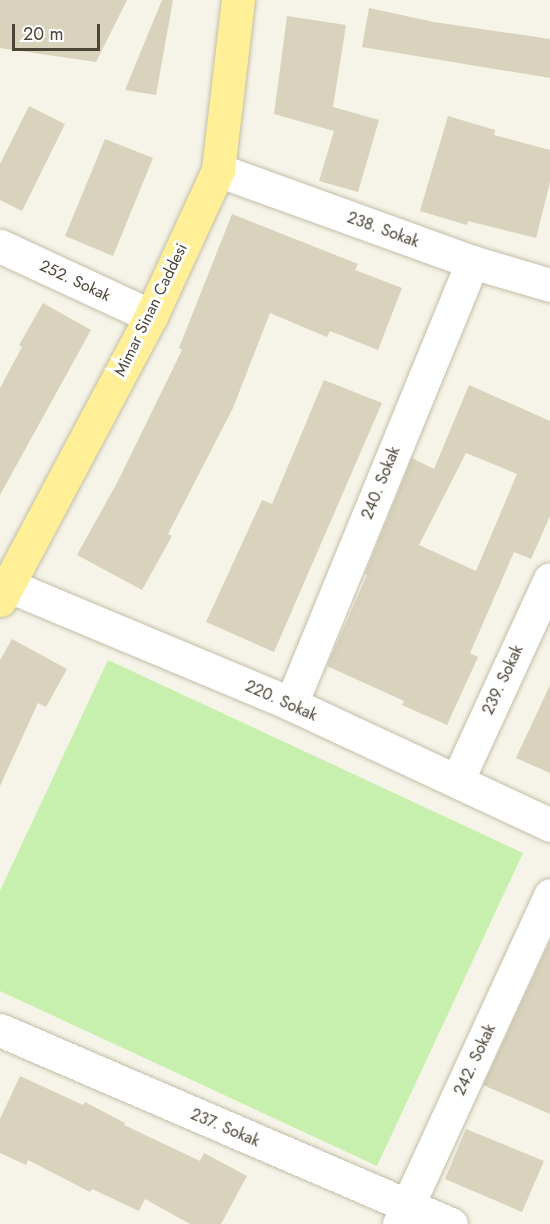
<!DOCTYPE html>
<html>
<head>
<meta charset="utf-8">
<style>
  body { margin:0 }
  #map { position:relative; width:550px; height:1224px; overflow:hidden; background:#f6f4e8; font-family:Jost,sans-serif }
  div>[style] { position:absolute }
  .green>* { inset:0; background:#c7efad }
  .building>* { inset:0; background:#d9d2bc }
  .roads { filter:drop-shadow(0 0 2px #c3bea9) drop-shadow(0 0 2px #c3bea9) }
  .minor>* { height:33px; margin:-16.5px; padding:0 16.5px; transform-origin:16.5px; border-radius:16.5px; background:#fff }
  .major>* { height:33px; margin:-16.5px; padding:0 16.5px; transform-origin:16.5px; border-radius:16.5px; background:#fff098 }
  span { translate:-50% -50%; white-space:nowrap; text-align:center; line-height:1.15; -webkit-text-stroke:6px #fff; paint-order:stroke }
  .street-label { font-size:16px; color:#4b4536 }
  .scale { position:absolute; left:12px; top:24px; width:88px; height:27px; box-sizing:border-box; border:3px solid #4b4536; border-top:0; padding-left:8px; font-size:18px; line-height:21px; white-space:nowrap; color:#4b4536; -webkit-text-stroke:4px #fff; paint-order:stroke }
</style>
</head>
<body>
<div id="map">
  <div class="green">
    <div style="clip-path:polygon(108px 660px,523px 853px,377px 1166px,0 991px,0 891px)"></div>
  </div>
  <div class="building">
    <div style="clip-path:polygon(0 0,127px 0,96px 62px,0 48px)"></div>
    <div style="clip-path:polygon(162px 0,173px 0,156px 95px,125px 90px)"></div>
    <div style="clip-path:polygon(369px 8px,434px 22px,550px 39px,550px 78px,362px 47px)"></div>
    <div style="clip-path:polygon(287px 16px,346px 25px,333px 107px,379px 120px,358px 192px,319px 181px,334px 131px,274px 114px)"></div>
    <div style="clip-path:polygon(29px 106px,65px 124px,22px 211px,0 200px,0 164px)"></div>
    <div style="clip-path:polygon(448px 116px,495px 130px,494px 135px,550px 150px,550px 182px,536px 238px,468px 221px,467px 225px,420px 211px)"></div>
    <div style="clip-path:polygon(105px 139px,153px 158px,113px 256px,65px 236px)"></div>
    <div style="clip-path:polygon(232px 214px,358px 264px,355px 270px,402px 288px,378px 350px,330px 331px,327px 337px,270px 313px,233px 408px,168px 534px,172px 536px,142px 590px,77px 555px,118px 481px,182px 350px,179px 348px)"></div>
    <div style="clip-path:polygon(43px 303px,91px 330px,0 495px,0 388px,22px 347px,19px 345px)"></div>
    <div style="clip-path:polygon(324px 380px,382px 403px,274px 652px,206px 622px,262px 500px,272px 504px)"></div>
    <div style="clip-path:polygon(evenodd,469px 385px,550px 421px,550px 516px,531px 559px,514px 552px,470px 653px,478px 657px,447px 725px,402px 705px,404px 701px,327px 666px,367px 575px,365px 574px,412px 458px,434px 469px,469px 385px,466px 453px,517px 474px,476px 571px,419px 545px,466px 453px)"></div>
    <div style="clip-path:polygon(12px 639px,67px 669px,46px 707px,38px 703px,0 786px,0 660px)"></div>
    <div style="clip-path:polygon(550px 685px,550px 773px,516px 758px)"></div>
    <div style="clip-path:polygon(550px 941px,550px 1114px,483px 1085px)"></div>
    <div style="clip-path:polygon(20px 1076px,83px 1105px,85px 1102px,125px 1123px,124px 1125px,200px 1161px,204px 1153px,247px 1176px,221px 1224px,190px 1224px,145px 1199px,139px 1211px,92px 1189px,90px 1192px,28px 1160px,26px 1165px,0 1153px,0 1119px)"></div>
    <div style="clip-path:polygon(466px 1129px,544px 1161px,522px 1212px,445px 1179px)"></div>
  </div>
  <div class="roads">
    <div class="minor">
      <div style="left:218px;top:170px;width:270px;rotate:19.9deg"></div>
      <div style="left:472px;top:262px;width:81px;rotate:16.4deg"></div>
      <div style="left:0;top:246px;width:166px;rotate:24.9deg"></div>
      <div style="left:0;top:582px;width:316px;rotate:22.7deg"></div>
      <div style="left:291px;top:704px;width:286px;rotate:25deg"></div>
      <div style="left:291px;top:704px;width:478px;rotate:-67.7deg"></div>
      <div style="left:457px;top:781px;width:222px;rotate:-65.3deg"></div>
      <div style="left:0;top:1030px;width:491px;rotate:23.3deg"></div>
      <div style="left:399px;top:1224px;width:362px;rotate:-65.3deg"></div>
    </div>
    <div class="major">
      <div style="left:0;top:600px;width:322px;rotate:-62deg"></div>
      <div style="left:151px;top:316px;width:161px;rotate:-65.3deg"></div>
      <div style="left:218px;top:170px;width:171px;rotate:-83.3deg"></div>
    </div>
  </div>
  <div class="street-label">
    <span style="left:383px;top:230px;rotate:20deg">238. Sokak</span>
    <span style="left:75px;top:281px;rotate:25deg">252. Sokak</span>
    <span style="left:151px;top:310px;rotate:-64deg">Mimar Sinan Caddesi</span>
    <span style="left:381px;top:483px;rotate:-68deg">240. Sokak</span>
    <span style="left:503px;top:680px;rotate:-65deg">239. Sokak</span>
    <span style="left:281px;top:701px;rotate:24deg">220. Sokak</span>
    <span style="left:475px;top:1060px;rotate:-65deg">242. Sokak</span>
    <span style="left:225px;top:1128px;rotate:23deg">237. Sokak</span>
  </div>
  <div class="scale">20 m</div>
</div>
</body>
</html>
